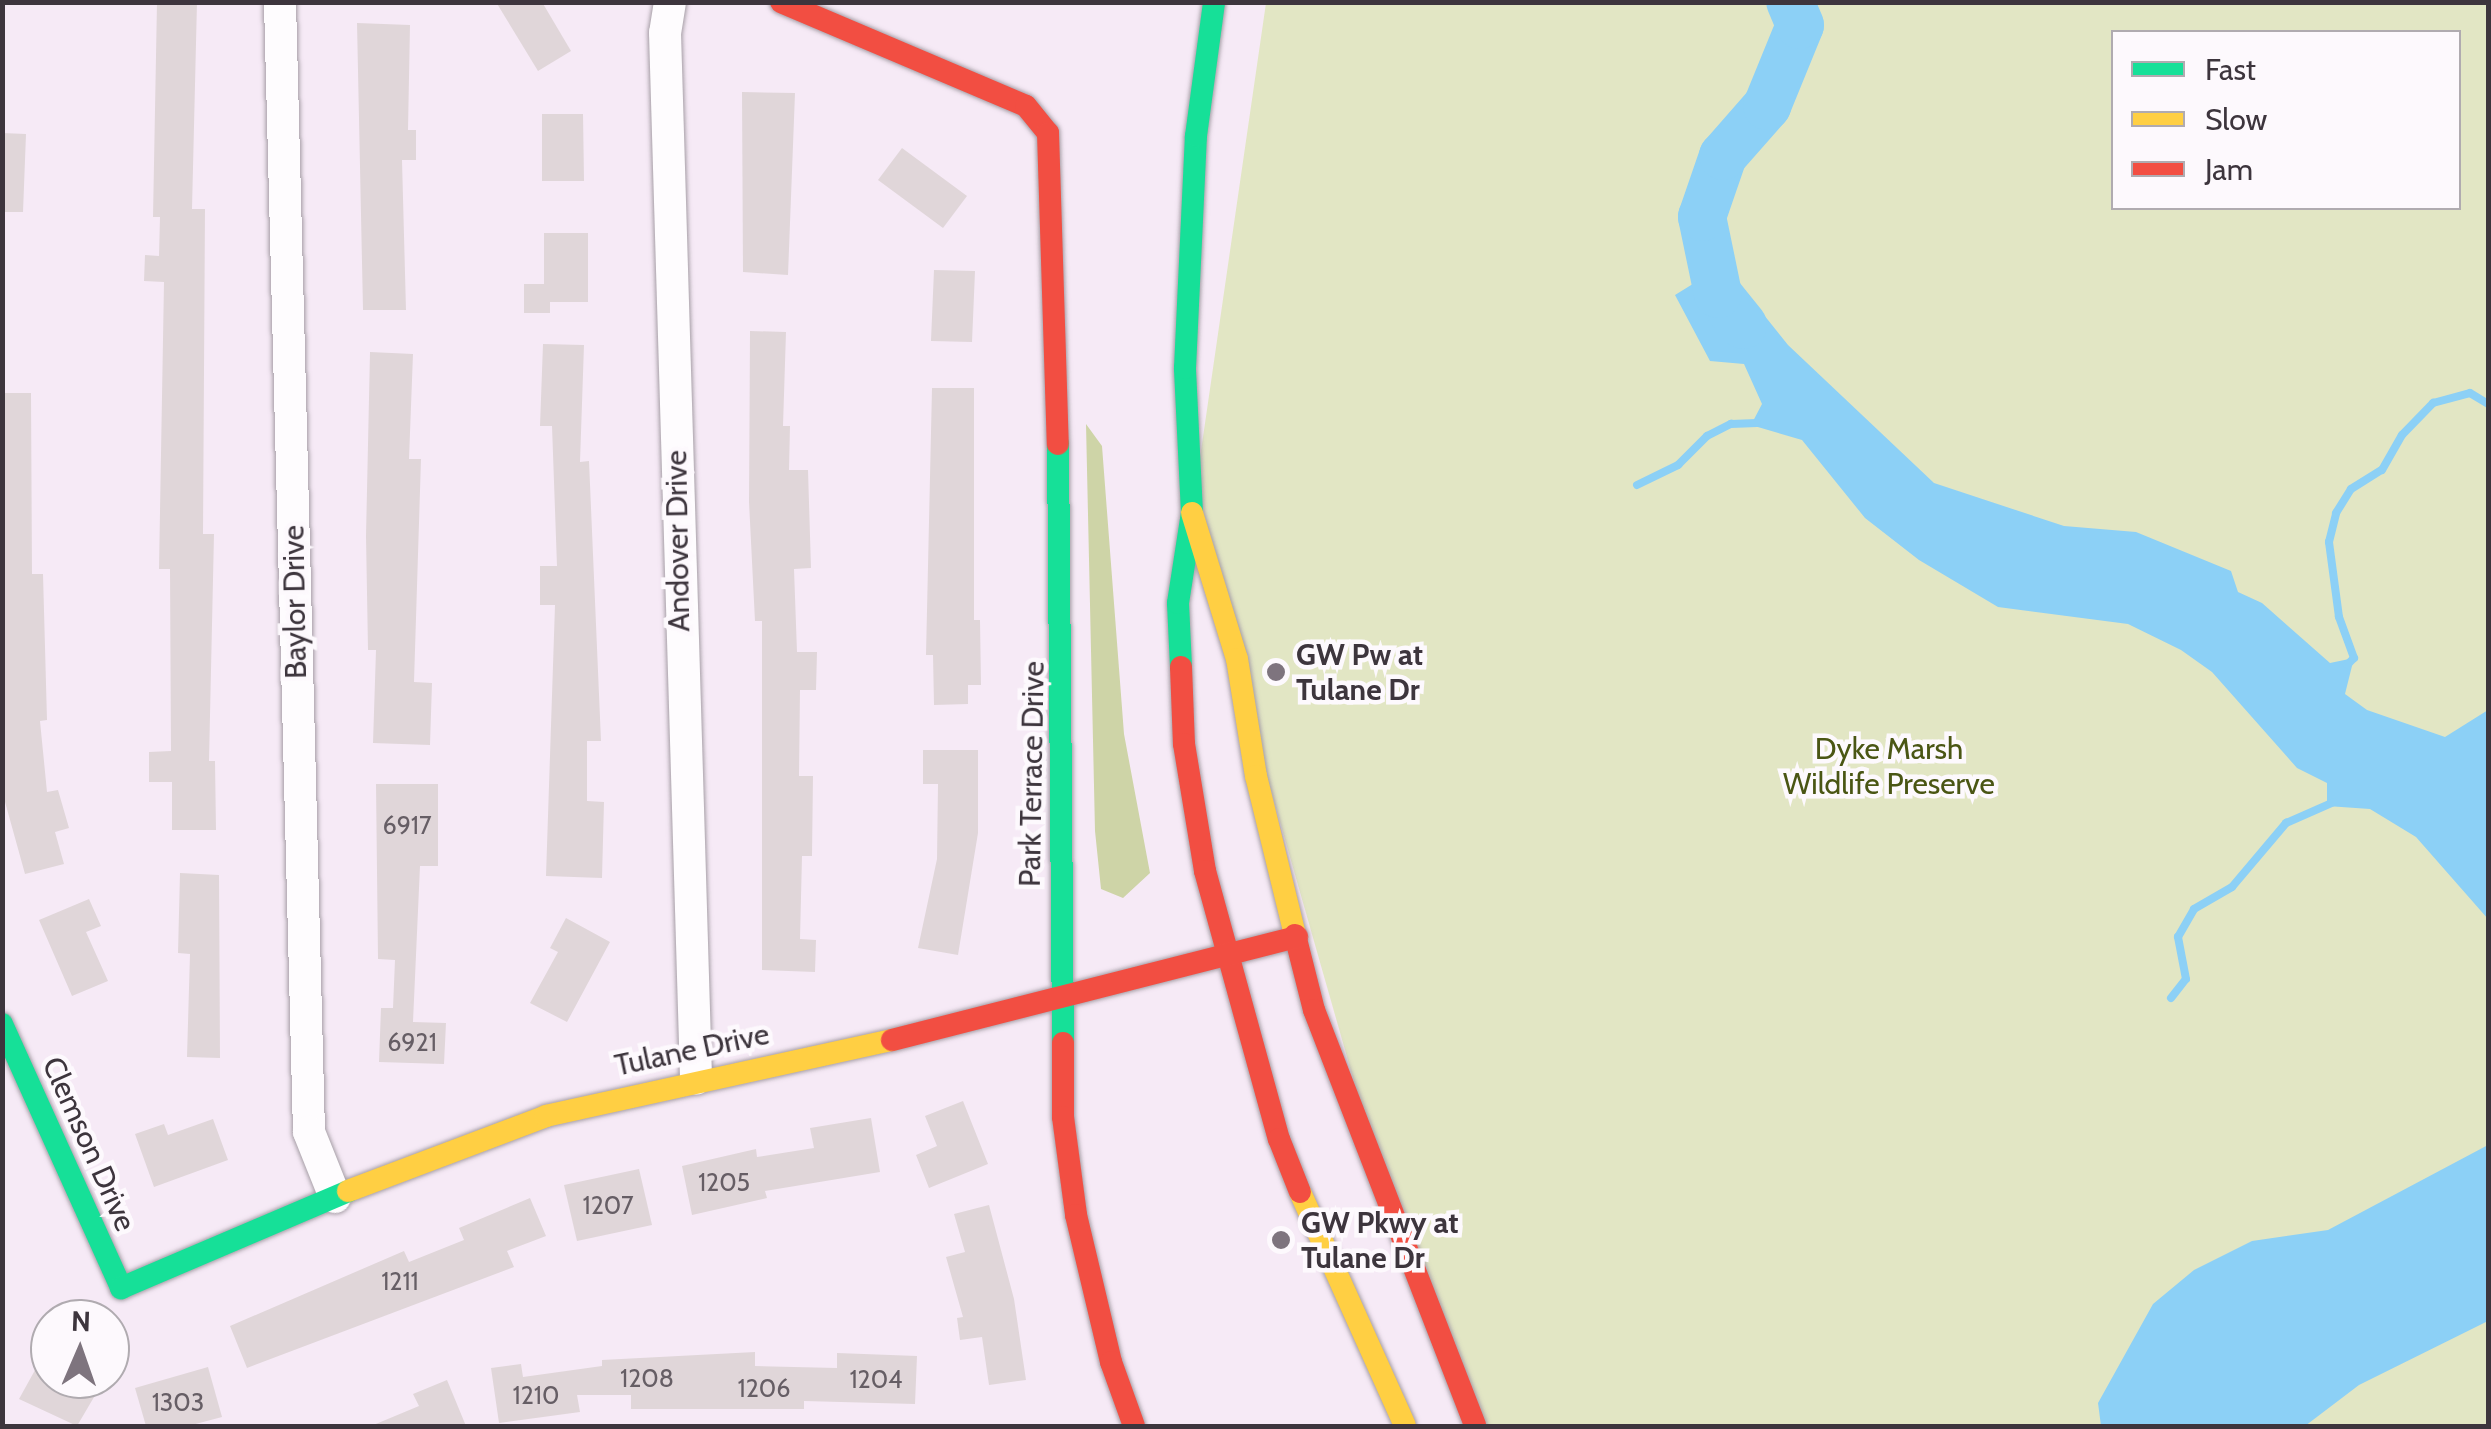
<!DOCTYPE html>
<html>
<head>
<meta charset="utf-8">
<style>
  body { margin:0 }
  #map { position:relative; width:2491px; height:1429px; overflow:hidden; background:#f6eaf6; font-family:Cabin,sans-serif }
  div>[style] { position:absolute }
  .green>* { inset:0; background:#e2e6c4 }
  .forest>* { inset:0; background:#ced4a7 }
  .water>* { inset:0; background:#8cd0f6 }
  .stream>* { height:8px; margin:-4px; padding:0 4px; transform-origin:4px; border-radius:4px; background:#8cd0f6 }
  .river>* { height:48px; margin:-24px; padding:0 24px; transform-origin:24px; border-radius:24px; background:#8cd0f6 }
  .building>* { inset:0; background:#e0d6d9 }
  .roads { filter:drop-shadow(0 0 2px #a79fa7) drop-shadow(0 0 2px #a79fa7) }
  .street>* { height:32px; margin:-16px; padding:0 16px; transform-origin:16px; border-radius:16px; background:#fefcfe }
  .fast>* { height:22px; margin:-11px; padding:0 11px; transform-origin:11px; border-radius:11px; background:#16e098 }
  .slow>* { height:22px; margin:-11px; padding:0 11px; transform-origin:11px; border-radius:11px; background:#ffcf43 }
  .jam>* { height:22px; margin:-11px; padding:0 11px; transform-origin:11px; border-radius:11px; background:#f24e42 }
  .dots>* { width:28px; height:28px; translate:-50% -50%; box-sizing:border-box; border:5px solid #fdf9fd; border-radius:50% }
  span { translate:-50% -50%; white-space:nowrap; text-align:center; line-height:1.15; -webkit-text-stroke:9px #fdf9fd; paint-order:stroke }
  .number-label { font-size:25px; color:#665e65 }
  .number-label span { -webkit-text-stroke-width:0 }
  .street-label { font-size:30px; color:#3d353d }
  .poi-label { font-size:30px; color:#3d353d; font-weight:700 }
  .left { translate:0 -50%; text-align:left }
  .park-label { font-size:30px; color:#4a5614 }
  .frame { position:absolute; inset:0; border:5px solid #3d353d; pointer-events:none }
  .legend { position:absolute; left:2111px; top:30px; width:350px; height:180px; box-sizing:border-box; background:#fdf9fd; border:2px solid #b0abb0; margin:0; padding:12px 18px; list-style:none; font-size:30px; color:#3d353d }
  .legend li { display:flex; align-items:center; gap:20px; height:50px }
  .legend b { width:50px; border:2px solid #b0abb0 }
  .north { position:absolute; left:30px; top:1299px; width:100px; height:100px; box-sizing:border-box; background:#fdf9fd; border:2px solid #b0abb0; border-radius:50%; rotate:2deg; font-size:28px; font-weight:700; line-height:40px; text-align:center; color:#3d353d }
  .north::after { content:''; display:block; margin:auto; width:35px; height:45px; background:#7e747e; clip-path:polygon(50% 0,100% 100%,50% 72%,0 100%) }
</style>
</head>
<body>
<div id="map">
  <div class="green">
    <div style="clip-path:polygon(evenodd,1266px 3px,2488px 3px,2488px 1426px,1469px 1426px,1400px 1243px,1192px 513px,1266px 3px,2114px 32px,2458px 32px,2458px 208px,2114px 208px,2114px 32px)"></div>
  </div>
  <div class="forest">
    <div style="clip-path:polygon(1086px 424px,1102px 446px,1124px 734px,1150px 873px,1123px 898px,1101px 889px,1095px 831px)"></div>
  </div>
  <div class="water">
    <div style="clip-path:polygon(1730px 261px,1736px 280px,1788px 345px,1934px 483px,2064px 526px,2136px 532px,2231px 571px,2238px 592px,2262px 603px,2330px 663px,2354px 658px,2345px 694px,2367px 710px,2445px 737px,2488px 710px,2488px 919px,2416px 837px,2370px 809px,2327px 806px,2327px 783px,2297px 768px,2212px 672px,2181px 650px,2128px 624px,1998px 607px,1919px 560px,1865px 518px,1802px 440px,1751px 425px,1762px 404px,1744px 364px,1710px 361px,1675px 295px)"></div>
    <div style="clip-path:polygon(2488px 1145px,2488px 1321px,2359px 1385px,2305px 1426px,2101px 1426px,2098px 1403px,2153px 1304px,2194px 1270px,2252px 1241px,2328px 1230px)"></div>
  </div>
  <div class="stream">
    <div style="left:1637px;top:485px;width:46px;rotate:-26deg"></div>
    <div style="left:1678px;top:465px;width:41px;rotate:-45deg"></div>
    <div style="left:1707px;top:436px;width:27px;rotate:-27deg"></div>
    <div style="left:1731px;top:424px;width:26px;rotate:-2deg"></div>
    <div style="left:2347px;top:665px;width:10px;rotate:-45deg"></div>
    <div style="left:2354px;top:658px;width:44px;rotate:-110.1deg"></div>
    <div style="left:2339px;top:617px;width:76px;rotate:-97.6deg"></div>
    <div style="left:2329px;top:542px;width:30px;rotate:-76deg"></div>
    <div style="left:2336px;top:513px;width:28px;rotate:-58deg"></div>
    <div style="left:2351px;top:489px;width:36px;rotate:-32deg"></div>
    <div style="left:2382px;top:470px;width:40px;rotate:-60.3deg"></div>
    <div style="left:2402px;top:435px;width:45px;rotate:-45.9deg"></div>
    <div style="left:2433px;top:403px;width:38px;rotate:-15deg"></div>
    <div style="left:2470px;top:393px;width:21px;rotate:31deg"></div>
    <div style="left:2171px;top:998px;width:24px;rotate:-52deg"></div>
    <div style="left:2186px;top:979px;width:43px;rotate:-100.8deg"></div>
    <div style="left:2178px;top:937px;width:32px;rotate:-60deg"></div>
    <div style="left:2194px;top:909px;width:44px;rotate:-30.1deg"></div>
    <div style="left:2232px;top:887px;width:84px;rotate:-49.8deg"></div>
    <div style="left:2286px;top:823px;width:52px;rotate:-23.6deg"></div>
  </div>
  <div class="river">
    <div style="left:1743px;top:325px;width:40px;rotate:-129deg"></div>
    <div style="left:1718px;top:294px;width:79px;rotate:-101.7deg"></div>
    <div style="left:1702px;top:217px;width:65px;rotate:-71deg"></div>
    <div style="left:1723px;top:156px;width:67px;rotate:-48.7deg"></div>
    <div style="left:1767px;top:106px;width:87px;rotate:-67.8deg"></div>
    <div style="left:1800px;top:25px;width:25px;rotate:-113deg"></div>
  </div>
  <div class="building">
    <div style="clip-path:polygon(157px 2px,197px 2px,192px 209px,205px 209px,203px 534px,214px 534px,209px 761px,215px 761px,216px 830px,172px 830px,172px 782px,149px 782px,149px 752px,171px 751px,170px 569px,159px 569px,164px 282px,144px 281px,145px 255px,159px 256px,160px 217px,153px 217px)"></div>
    <div style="clip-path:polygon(496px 2px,542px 2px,571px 51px,538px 71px)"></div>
    <div style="clip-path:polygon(357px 23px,410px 25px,408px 130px,416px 130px,416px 160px,402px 160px,406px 310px,363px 310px)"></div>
    <div style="clip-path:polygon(742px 92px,795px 93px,788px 275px,743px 272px)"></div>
    <div style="clip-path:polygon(542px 114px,583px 114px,584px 181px,542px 181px)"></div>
    <div style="clip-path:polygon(2px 133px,26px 134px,23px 212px,2px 212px)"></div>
    <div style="clip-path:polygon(902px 148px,967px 196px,943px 228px,878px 180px)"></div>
    <div style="clip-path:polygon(544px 233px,588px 233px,588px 302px,550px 302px,550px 313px,524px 313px,524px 284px,544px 284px)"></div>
    <div style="clip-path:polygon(934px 270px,975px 271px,972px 342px,931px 341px)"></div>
    <div style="clip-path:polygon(750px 331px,786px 332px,783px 426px,790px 426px,789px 470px,808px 470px,811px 568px,794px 569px,797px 652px,817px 652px,816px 690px,800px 690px,799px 776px,813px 776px,812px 856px,802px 856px,800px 939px,816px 940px,815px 972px,762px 970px,762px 621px,755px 621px,749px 502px)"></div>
    <div style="clip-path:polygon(543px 344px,584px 345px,580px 462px,589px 461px,601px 741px,587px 741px,587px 801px,604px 802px,602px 878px,546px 876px,555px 605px,540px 605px,540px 566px,557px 566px,552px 426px,540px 426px)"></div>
    <div style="clip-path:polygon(370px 352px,413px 354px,409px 459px,421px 459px,414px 682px,432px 683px,430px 745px,373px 743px,376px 650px,368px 650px,366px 536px)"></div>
    <div style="clip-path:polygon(932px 388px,974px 388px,974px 620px,980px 620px,981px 685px,968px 685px,968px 704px,934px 705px,933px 655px,926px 655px)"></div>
    <div style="clip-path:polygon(2px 393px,31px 393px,32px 574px,43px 574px,47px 720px,40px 721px,47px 792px,58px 790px,69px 828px,55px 832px,64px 864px,25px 874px,2px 791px)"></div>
    <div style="clip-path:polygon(923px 750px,978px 750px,978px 833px,958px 955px,918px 948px,937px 859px,938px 784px,923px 784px)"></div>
    <div style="clip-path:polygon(376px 784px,438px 784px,438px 866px,420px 866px,413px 1022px,446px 1023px,444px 1064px,379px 1062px,381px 1008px,393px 1008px,395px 960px,378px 959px)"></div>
    <div style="clip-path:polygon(180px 873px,219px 875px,220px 1058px,187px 1057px,190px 954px,178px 953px)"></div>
    <div style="clip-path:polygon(89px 899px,101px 926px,86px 932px,108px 981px,72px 996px,39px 920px)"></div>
    <div style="clip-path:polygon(566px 918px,610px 942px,567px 1022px,530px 1003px,558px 952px,550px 948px)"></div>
    <div style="clip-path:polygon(963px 1101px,988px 1164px,929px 1188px,916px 1155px,937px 1146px,925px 1116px)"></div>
    <div style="clip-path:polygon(871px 1118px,880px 1172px,765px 1191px,767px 1198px,692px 1215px,682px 1166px,756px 1149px,757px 1157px,814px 1148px,810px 1128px)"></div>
    <div style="clip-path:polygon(213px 1119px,228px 1160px,154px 1187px,135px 1134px,164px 1124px,168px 1135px)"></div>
    <div style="clip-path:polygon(639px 1169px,652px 1225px,577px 1241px,564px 1185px)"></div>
    <div style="clip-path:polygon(530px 1198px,546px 1236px,507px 1251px,514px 1267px,247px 1368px,230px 1326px,404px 1251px,409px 1262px,464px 1240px,459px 1228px)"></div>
    <div style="clip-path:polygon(989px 1205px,1014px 1299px,1026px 1380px,989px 1385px,982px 1337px,960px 1340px,957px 1318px,963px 1317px,946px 1257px,965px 1252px,954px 1214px)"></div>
    <div style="clip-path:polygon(50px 1343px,50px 1379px,73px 1379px,97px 1392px,77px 1426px,19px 1399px)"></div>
    <div style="clip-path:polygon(755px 1352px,755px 1366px,837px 1368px,837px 1353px,917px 1356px,915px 1404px,804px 1401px,804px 1409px,631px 1409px,631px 1395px,577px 1395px,580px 1412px,499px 1423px,491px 1368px,521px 1364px,523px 1377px,602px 1366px,602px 1360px)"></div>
    <div style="clip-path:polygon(208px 1367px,222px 1417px,188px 1426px,146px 1426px,135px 1388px)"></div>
    <div style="clip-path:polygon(447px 1380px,466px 1426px,371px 1426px,419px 1406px,413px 1394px)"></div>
  </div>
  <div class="roads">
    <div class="street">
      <div style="left:280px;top:2px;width:1130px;rotate:88.53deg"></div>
      <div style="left:309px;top:1132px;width:70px;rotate:68.2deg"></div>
      <div style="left:670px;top:2px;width:31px;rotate:99deg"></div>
      <div style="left:665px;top:33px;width:1046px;rotate:88.3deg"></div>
    </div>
    <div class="fast">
      <div style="left:1058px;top:444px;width:599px;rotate:89.52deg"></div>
      <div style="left:1181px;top:667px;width:64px;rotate:-92.7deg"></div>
      <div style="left:1178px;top:603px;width:91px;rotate:-81.2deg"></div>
      <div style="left:1192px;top:513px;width:145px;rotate:-92.8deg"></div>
      <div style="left:1185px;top:368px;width:232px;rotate:-87.3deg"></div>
      <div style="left:1196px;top:136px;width:135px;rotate:-82.3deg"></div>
      <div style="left:2px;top:1024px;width:290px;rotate:65.7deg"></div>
      <div style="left:121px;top:1288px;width:247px;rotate:-23.1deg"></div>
    </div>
    <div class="slow">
      <div style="left:1192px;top:513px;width:153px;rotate:72.9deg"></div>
      <div style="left:1237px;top:659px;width:119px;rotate:80.8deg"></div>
      <div style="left:1256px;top:776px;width:164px;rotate:76.2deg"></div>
      <div style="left:348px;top:1191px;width:212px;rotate:-20.7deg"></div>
      <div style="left:546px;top:1116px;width:354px;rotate:-12.4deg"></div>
      <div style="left:1300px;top:1192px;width:256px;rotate:65.8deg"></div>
    </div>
    <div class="jam">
      <div style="left:781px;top:2px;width:266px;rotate:23deg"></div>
      <div style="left:1026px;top:106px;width:35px;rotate:51deg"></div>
      <div style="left:1048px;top:133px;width:311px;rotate:88.2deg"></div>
      <div style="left:1181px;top:667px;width:77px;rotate:87.8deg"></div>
      <div style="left:1184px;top:744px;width:129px;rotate:80.6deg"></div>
      <div style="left:1205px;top:871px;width:278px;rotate:74.6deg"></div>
      <div style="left:1279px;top:1139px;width:57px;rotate:68.4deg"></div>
      <div style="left:1295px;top:935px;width:77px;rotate:75.8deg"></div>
      <div style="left:1314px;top:1010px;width:446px;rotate:68.8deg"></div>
      <div style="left:892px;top:1040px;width:418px;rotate:-14.3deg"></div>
      <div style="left:1063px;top:1043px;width:74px;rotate:90deg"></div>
      <div style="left:1063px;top:1117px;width:99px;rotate:82.4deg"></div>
      <div style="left:1076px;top:1215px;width:151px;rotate:76.6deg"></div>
      <div style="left:1111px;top:1362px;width:68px;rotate:70.2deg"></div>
    </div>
  </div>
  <div class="dots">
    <div style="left:1276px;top:672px;background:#7e747e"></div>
    <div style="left:1281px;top:1240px;background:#7e747e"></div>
  </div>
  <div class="number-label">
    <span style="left:407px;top:825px">6917</span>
    <span style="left:412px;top:1042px">6921</span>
    <span style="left:724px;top:1182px">1205</span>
    <span style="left:608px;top:1205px">1207</span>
    <span style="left:400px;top:1281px">1211</span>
    <span style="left:647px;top:1378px">1208</span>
    <span style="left:876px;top:1379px">1204</span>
    <span style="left:764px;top:1388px">1206</span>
    <span style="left:536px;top:1395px">1210</span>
    <span style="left:178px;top:1402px">1303</span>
  </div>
  <div class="street-label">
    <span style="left:678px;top:541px;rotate:-91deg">Andover Drive</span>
    <span style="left:295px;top:602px;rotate:-91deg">Baylor Drive</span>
    <span style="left:1032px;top:774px;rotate:-89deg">Park Terrace Drive</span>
    <span style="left:692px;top:1050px;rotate:-12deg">Tulane Drive</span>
    <span style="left:89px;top:1144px;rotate:66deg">Clemson Drive</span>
  </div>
  <div class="poi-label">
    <span class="left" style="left:1296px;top:672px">GW Pw at<br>Tulane Dr</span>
    <span class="left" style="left:1301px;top:1240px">GW Pkwy at<br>Tulane Dr</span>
  </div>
  <div class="park-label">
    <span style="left:1889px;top:766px">Dyke Marsh<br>Wildlife Preserve</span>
  </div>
  <div class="frame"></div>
  <ul class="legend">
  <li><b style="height:12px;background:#16e098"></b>Fast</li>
  <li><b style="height:12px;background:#ffcf43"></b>Slow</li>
  <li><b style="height:12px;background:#f24e42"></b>Jam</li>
  </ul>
  <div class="north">N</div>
</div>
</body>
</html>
